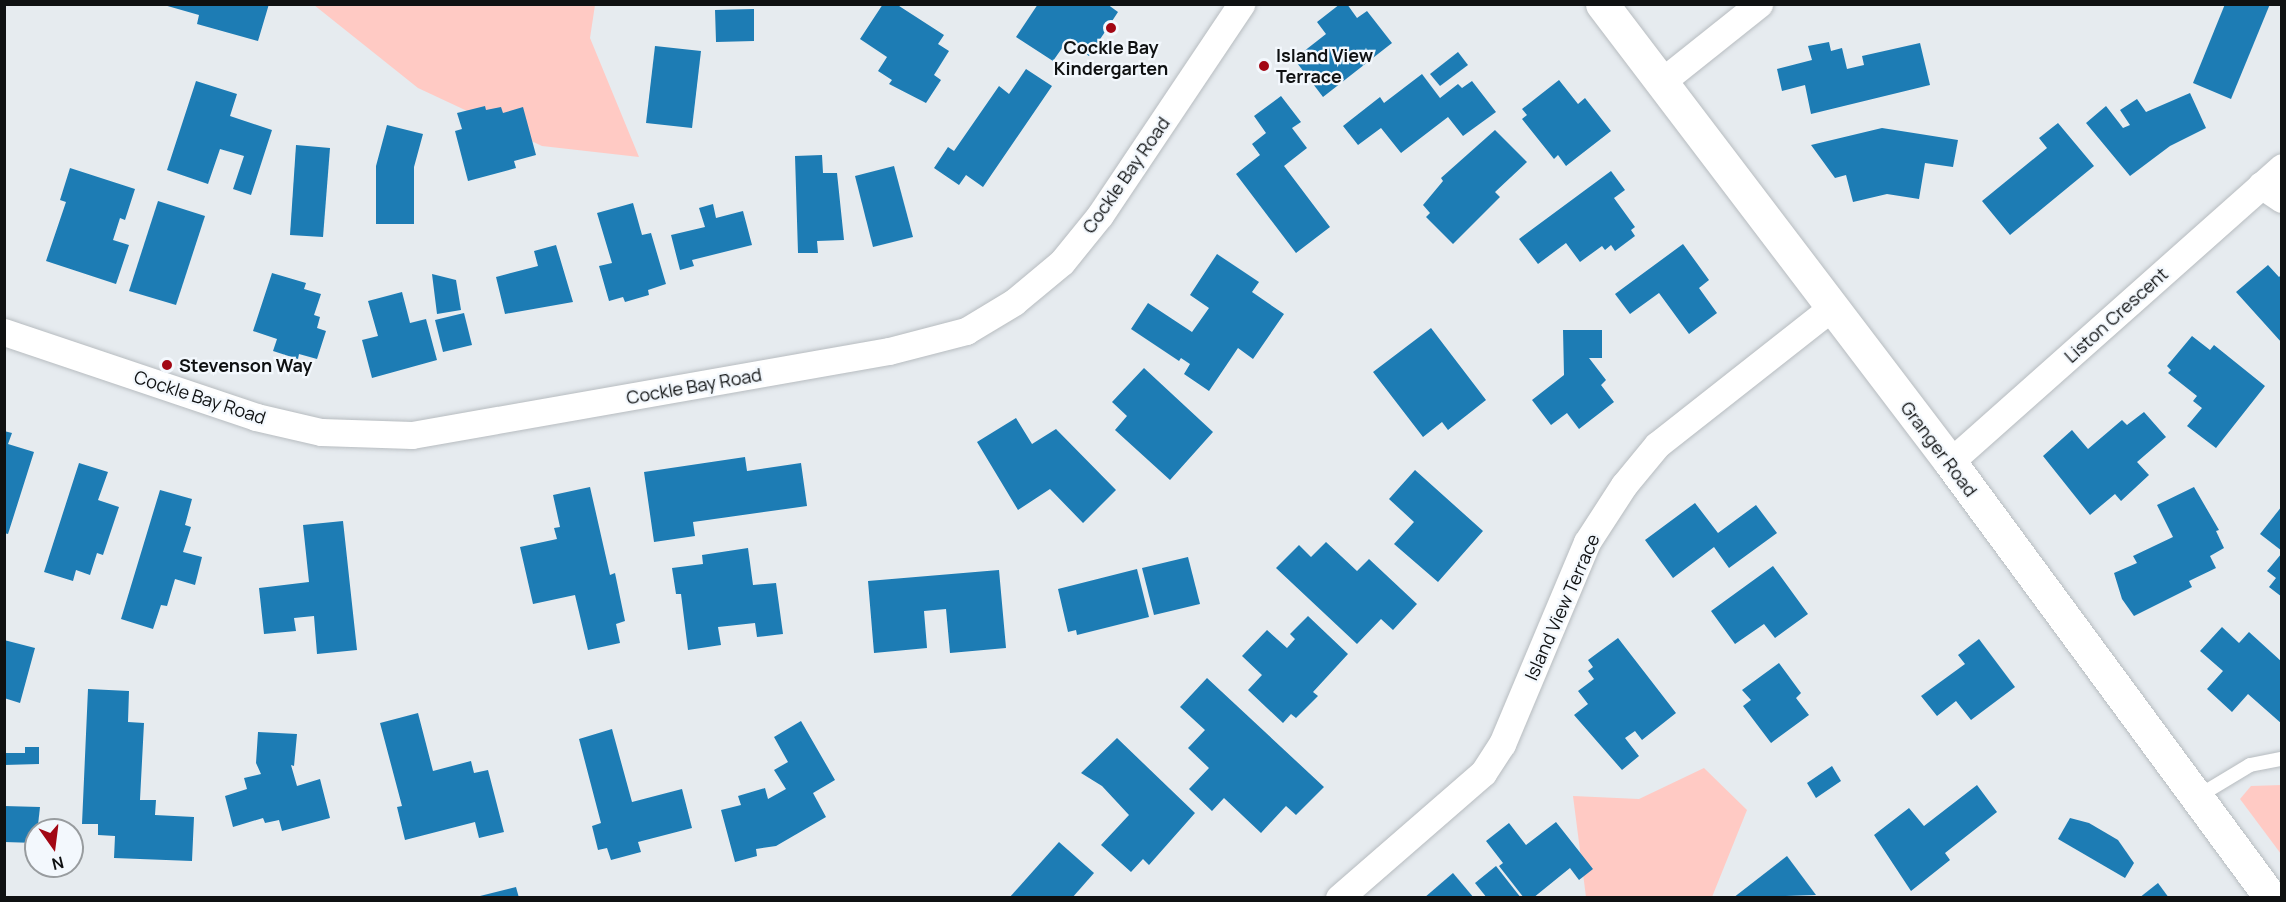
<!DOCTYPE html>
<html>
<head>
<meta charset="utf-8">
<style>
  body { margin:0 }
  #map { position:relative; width:2286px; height:902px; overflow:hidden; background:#e6ebef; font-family:Manrope,sans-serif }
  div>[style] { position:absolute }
  .green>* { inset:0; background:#ffcac4 }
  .building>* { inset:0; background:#1d7cb4 }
  .roads { filter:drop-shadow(0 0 2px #b7bcc0) drop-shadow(0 0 2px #b7bcc0) }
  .lane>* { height:14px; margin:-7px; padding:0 7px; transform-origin:7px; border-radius:7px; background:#fff }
  .street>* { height:27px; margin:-13.5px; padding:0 13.5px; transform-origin:13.5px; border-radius:13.5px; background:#fff }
  .secondary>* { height:33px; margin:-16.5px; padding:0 16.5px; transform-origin:16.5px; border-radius:16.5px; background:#fff }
  .dots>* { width:16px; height:16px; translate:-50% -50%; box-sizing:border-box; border:3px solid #f3f8fd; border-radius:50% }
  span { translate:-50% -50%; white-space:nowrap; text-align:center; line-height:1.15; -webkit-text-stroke:4.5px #f3f8fd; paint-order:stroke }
  .poi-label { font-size:18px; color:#0f1112; font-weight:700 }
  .left { translate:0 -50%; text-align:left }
  .street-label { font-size:18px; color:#0f1112 }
  .frame { position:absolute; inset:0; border:6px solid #0f1112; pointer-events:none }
  .north { position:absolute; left:24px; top:818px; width:60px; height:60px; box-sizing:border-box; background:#f3f8fd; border:2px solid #989c9f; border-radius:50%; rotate:166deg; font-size:16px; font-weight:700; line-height:24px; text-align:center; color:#0f1112 }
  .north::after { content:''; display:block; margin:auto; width:21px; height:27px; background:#a20714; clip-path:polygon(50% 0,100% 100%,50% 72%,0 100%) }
</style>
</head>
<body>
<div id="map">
  <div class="green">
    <div style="clip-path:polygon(314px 5px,595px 5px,590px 38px,639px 157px,542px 146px,418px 88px)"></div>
    <div style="clip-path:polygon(1704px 768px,1747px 810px,1712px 897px,1586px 897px,1573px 796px,1639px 799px)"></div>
    <div style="clip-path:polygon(2282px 785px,2282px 854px,2281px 854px,2240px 799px,2251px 786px)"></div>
  </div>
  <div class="building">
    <div style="clip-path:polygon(269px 4px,258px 41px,197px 24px,199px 15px,164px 5px)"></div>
    <div style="clip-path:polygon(883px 4px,896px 4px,944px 35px,938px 44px,949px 51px,934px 75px,941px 80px,926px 103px,889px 84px,892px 80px,878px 71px,887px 57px,860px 39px)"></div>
    <div style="clip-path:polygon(1038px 4px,1107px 4px,1118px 12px,1089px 56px,1067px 41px,1053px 61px,1016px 37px)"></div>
    <div style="clip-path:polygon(1340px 4px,1347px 4px,1357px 18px,1367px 11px,1392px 43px,1323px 97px,1294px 59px,1326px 34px,1317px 22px)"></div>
    <div style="clip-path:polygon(2225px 4px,2270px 4px,2231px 99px,2193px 83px)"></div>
    <div style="clip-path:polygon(754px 9px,754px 41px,716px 42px,715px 10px)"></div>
    <div style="clip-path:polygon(1829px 42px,1831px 51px,1842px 48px,1847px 69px,1864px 65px,1862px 56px,1920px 43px,1930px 85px,1811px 114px,1805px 85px,1782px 91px,1777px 69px,1812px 60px,1808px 46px)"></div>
    <div style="clip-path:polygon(655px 46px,701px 51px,692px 128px,646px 123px)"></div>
    <div style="clip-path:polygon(1458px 52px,1468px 65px,1440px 86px,1430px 74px)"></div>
    <div style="clip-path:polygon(1026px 69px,1052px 86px,983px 187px,966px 175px,959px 185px,934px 168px,948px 147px,954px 151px,999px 86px,1009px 94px)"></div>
    <div style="clip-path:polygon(1422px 74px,1440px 98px,1458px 84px,1462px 88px,1472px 81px,1496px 112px,1463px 136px,1448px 117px,1401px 153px,1381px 128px,1358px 145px,1343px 126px,1380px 97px,1384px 103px)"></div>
    <div style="clip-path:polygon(1559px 80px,1578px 104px,1585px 98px,1611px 131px,1566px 166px,1558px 155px,1554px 159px,1522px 119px,1527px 115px,1522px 109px)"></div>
    <div style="clip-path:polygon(196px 81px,237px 94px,230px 116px,272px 130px,251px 195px,233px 189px,244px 156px,220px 149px,208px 184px,167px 170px)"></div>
    <div style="clip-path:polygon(2190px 93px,2206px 128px,2170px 146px,2130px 176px,2086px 123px,2106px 106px,2123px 128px,2130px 125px,2120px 110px,2137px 99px,2146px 112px)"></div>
    <div style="clip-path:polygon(1281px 96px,1301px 122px,1292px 128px,1307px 148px,1284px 166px,1330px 227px,1296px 253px,1236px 174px,1260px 155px,1252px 144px,1266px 133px,1254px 116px)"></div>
    <div style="clip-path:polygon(485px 106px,486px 110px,501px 107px,503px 113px,523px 107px,536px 155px,514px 161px,516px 168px,468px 181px,455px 131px,462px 129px,457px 113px)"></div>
    <div style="clip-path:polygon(2058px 123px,2094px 166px,2010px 235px,1982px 201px,2047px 148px,2039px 138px)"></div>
    <div style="clip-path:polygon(387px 125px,423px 134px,414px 167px,414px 224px,376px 224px,376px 166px)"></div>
    <div style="clip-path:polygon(1882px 128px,1958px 140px,1953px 167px,1925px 163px,1919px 199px,1887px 194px,1853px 202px,1846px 175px,1835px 178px,1811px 145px)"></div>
    <div style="clip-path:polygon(1495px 130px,1527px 162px,1495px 192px,1500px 197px,1453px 244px,1426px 217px,1430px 213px,1423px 205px,1443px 181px,1441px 178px)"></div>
    <div style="clip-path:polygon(296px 145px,330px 148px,323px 237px,290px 235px)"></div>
    <div style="clip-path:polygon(822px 155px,823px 173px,837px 173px,844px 240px,817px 241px,818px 253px,798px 253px,795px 156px)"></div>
    <div style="clip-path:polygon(894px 166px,913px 237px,873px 247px,855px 176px)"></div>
    <div style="clip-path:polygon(70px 168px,135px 189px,125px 220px,120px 218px,113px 240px,129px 245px,116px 284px,46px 261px,66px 202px,60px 200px)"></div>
    <div style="clip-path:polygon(1611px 171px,1625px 190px,1614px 198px,1635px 227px,1631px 230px,1635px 236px,1615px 251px,1611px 245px,1605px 250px,1602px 246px,1580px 262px,1566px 243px,1538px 264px,1519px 239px)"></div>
    <div style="clip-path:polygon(158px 201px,205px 216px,176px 305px,129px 291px)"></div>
    <div style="clip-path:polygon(633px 203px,642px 235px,651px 233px,666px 284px,648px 290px,649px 295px,625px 302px,623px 297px,609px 301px,599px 266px,612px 263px,597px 213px)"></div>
    <div style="clip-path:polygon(713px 204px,716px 218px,743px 211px,752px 245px,692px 260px,694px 266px,680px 270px,671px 235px,705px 227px,699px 208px)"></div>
    <div style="clip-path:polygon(1683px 244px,1709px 280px,1699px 288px,1717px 313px,1689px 334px,1659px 293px,1630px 314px,1615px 294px)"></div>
    <div style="clip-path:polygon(556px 245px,573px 302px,505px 314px,496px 277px,538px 266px,534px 251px)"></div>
    <div style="clip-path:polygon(1217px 254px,1259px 282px,1252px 292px,1284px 314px,1253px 359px,1238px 348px,1209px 391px,1184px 374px,1190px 364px,1181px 358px,1179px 361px,1131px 329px,1148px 303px,1192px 332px,1209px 308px,1190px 295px)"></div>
    <div style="clip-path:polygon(2268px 265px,2279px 277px,2282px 274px,2282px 343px,2236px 292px)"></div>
    <div style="clip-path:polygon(272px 273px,306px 283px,304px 289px,321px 294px,314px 315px,320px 317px,317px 328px,326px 331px,317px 359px,299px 354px,298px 359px,273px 351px,277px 339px,253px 331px)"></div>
    <div style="clip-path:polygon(432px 274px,456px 280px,461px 310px,437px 314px)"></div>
    <div style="clip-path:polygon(402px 292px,410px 323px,426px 319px,437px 360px,372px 378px,362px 340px,378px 336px,368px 301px)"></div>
    <div style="clip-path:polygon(464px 313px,472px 345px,443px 352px,435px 320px)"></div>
    <div style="clip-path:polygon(1431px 328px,1486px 400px,1448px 430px,1442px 422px,1423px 437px,1373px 372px)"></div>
    <div style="clip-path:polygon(1563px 330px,1602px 330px,1602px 358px,1589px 358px,1606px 380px,1601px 385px,1614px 402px,1579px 429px,1567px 413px,1551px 425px,1532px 400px,1564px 375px)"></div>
    <div style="clip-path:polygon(2192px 336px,2210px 350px,2214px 345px,2265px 386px,2216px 448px,2187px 426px,2202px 408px,2193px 401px,2197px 396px,2168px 373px,2171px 370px,2167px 366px)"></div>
    <div style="clip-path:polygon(1144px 368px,1213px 432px,1170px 480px,1115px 430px,1127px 416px,1112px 402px)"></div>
    <div style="clip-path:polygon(2144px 412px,2166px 437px,2137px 462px,2149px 475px,2121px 501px,2115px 494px,2090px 515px,2043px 456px,2072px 430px,2088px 449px,2122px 420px,2127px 425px)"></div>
    <div style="clip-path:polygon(1016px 418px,1032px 444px,1056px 429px,1116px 490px,1083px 523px,1050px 489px,1018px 510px,977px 442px)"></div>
    <div style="clip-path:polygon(4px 431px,12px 433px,8px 444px,34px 452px,8px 534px,4px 533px)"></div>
    <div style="clip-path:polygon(745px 457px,747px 471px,801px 463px,807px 506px,693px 522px,695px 536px,654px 542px,644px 472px)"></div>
    <div style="clip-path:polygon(79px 463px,108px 472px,98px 500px,119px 507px,103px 555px,97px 553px,90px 575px,76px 570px,73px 581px,44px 572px)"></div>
    <div style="clip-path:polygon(1415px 470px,1483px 531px,1438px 582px,1394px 544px,1414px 522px,1389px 499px)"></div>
    <div style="clip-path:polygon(590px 487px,610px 575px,615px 573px,625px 621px,616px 624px,620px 643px,588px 650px,575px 595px,533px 604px,520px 547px,557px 539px,554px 528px,560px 527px,553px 495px)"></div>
    <div style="clip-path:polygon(2194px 487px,2219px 530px,2216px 531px,2224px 548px,2210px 556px,2216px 568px,2189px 581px,2192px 587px,2134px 616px,2122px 599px,2114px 573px,2137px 563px,2133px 556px,2173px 537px,2157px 505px)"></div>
    <div style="clip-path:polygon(160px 490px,192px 499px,185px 525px,191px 527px,183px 552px,202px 557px,195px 585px,175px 579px,167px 606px,161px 605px,153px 629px,121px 619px)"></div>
    <div style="clip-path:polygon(1695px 503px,1718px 533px,1756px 505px,1777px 533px,1729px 568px,1714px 547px,1673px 578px,1645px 540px)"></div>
    <div style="clip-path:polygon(2282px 506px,2282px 551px,2260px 534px)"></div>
    <div style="clip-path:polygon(343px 521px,357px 650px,317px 654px,314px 616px,294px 618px,296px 631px,264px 634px,259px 588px,309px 582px,303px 525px)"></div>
    <div style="clip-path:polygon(1326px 542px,1357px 571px,1369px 559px,1417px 604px,1393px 630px,1381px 619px,1357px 644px,1276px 568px,1299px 545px,1311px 557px)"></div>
    <div style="clip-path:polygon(748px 548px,753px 585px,776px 583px,783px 634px,757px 637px,755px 623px,718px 627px,721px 645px,688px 650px,681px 594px,676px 594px,672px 568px,703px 564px,702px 555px)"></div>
    <div style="clip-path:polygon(2282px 553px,2282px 597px,2269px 587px,2276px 578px,2267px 571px)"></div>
    <div style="clip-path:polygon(1188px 557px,1200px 604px,1154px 615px,1142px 568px)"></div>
    <div style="clip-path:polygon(1773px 566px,1808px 614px,1775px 638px,1764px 624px,1735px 644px,1711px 611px)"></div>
    <div style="clip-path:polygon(1137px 569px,1149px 617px,1077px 635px,1076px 630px,1068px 632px,1058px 589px)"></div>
    <div style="clip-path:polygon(999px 570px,1006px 648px,950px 653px,946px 609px,924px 611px,927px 648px,874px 653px,868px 581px)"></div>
    <div style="clip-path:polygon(1308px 616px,1348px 654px,1313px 692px,1318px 696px,1296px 718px,1291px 714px,1283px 723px,1248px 690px,1262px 675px,1242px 656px,1267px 630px,1287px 648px,1295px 639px,1290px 634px)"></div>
    <div style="clip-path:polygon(2222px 627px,2239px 643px,2249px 632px,2282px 662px,2282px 724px,2248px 694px,2232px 712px,2207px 689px,2223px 671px,2200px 651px)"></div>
    <div style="clip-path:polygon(1618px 638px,1676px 713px,1642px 740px,1635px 731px,1625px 738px,1639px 756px,1622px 770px,1574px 715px,1588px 704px,1578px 691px,1594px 679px,1588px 671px,1593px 667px,1588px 660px)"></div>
    <div style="clip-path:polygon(1979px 639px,2015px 687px,1971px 720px,1956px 701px,1937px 716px,1921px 696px,1965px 664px,1958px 655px)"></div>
    <div style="clip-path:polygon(4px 640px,35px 648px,20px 703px,4px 698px)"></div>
    <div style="clip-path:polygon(1779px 663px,1801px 693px,1796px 698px,1809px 715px,1771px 743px,1743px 706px,1751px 700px,1742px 690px)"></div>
    <div style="clip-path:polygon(1207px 678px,1324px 787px,1296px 815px,1286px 806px,1261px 833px,1224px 798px,1212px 811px,1189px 789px,1209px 768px,1188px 748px,1205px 730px,1180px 707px)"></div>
    <div style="clip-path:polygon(88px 689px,129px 691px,128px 722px,144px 723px,140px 800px,156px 800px,155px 815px,194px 817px,192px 861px,114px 858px,115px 836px,98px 835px,98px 824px,82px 824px)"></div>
    <div style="clip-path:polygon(418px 713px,433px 771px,471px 761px,474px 773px,488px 770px,504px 832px,479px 838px,475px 822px,405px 840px,397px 807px,402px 806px,380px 723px)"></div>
    <div style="clip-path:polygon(801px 721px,835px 780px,813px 793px,826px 817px,776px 846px,756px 849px,757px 856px,735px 862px,721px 810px,741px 805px,738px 796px,765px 788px,768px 799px,786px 789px,774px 770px,788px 762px,774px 737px)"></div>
    <div style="clip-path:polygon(612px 729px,632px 802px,682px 789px,692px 828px,638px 842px,641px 852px,611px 860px,607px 848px,598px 850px,592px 826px,601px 823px,579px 739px)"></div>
    <div style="clip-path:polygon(258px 732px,297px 734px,294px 766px,291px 765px,297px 786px,320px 779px,330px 818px,282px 831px,279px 820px,265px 823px,263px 818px,233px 827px,225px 796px,247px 789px,244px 778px,261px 774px,256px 763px)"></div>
    <div style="clip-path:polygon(1117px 738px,1195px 813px,1149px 865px,1143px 859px,1131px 872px,1101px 845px,1129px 815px,1102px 786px,1081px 773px)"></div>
    <div style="clip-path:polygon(25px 747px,39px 747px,39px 764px,4px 765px,4px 753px,25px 753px)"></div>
    <div style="clip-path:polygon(1832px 766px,1841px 781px,1816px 798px,1807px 783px)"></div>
    <div style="clip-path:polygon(1977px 785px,1997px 812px,1945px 853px,1950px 860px,1911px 891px,1874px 835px,1909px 808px,1924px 826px)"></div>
    <div style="clip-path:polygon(4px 806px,40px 807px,36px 843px,4px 842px)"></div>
    <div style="clip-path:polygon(2070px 818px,2089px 823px,2118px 840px,2134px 863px,2125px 878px,2058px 839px)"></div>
    <div style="clip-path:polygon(1556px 822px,1593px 869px,1579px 880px,1570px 868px,1533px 898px,1524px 898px,1499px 866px,1503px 863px,1486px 841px,1509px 823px,1526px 845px)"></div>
    <div style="clip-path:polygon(1059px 842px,1094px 873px,1072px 898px,1009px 898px)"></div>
    <div style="clip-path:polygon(1787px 856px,1816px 895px,1733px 898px)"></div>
    <div style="clip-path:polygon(1496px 866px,1521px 898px,1487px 898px,1475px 883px)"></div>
    <div style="clip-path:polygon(1453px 873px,1474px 898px,1424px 898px)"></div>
    <div style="clip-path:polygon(2158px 883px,2169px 898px,2139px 898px)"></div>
    <div style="clip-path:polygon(516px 887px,519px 898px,476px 898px,476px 897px)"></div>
  </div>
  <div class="roads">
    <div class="lane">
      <div style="left:2197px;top:797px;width:62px;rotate:-31.1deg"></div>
      <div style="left:2250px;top:765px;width:33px;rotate:-11deg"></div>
    </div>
    <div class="street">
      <div style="left:1660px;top:83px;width:127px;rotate:-38.6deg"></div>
      <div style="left:2261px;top:185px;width:25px;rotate:34deg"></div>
      <div style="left:4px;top:332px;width:266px;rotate:18.6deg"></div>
      <div style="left:256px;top:417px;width:67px;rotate:13deg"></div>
      <div style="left:321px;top:432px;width:91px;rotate:1.9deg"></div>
      <div style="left:412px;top:435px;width:484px;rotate:-10deg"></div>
      <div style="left:889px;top:351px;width:80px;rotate:-14.6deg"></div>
      <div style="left:966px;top:331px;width:56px;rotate:-31.1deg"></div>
      <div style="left:1014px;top:302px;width:62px;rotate:-39.8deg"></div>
      <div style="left:1062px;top:262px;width:60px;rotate:-51deg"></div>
      <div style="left:1100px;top:215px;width:254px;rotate:-56.2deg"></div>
      <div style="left:1950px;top:462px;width:444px;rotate:-41.6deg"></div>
      <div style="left:1339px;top:898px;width:191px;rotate:-41deg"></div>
      <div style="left:1483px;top:773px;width:35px;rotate:-57deg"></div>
      <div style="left:1502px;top:744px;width:219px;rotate:-67.2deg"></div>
      <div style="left:1587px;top:542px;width:68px;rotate:-57deg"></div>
      <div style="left:1624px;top:485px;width:52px;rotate:-50.5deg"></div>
      <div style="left:1657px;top:445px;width:221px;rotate:-38.2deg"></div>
    </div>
    <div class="secondary">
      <div style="left:1602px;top:4px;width:575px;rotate:52.77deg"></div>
      <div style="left:1950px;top:462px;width:541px;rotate:53.64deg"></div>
    </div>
  </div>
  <div class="dots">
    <div style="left:1111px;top:28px;background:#a20714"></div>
    <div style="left:1264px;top:66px;background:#a20714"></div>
    <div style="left:167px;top:365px;background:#a20714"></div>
  </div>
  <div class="poi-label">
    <span style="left:1111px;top:58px">Cockle Bay<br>Kindergarten</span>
    <span class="left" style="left:1276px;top:66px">Island View<br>Terrace</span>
    <span class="left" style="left:179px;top:365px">Stevenson Way</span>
  </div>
  <div class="street-label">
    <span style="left:1126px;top:175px;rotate:-55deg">Cockle Bay Road</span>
    <span style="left:2116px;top:315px;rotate:-42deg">Liston Crescent</span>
    <span style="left:694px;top:386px;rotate:-10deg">Cockle Bay Road</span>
    <span style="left:200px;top:397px;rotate:18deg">Cockle Bay Road</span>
    <span style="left:1939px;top:449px;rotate:53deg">Granger Road</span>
    <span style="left:1562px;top:607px;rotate:-66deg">Island View Terrace</span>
  </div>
  <div class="frame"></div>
  <div class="north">N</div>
</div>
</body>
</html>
